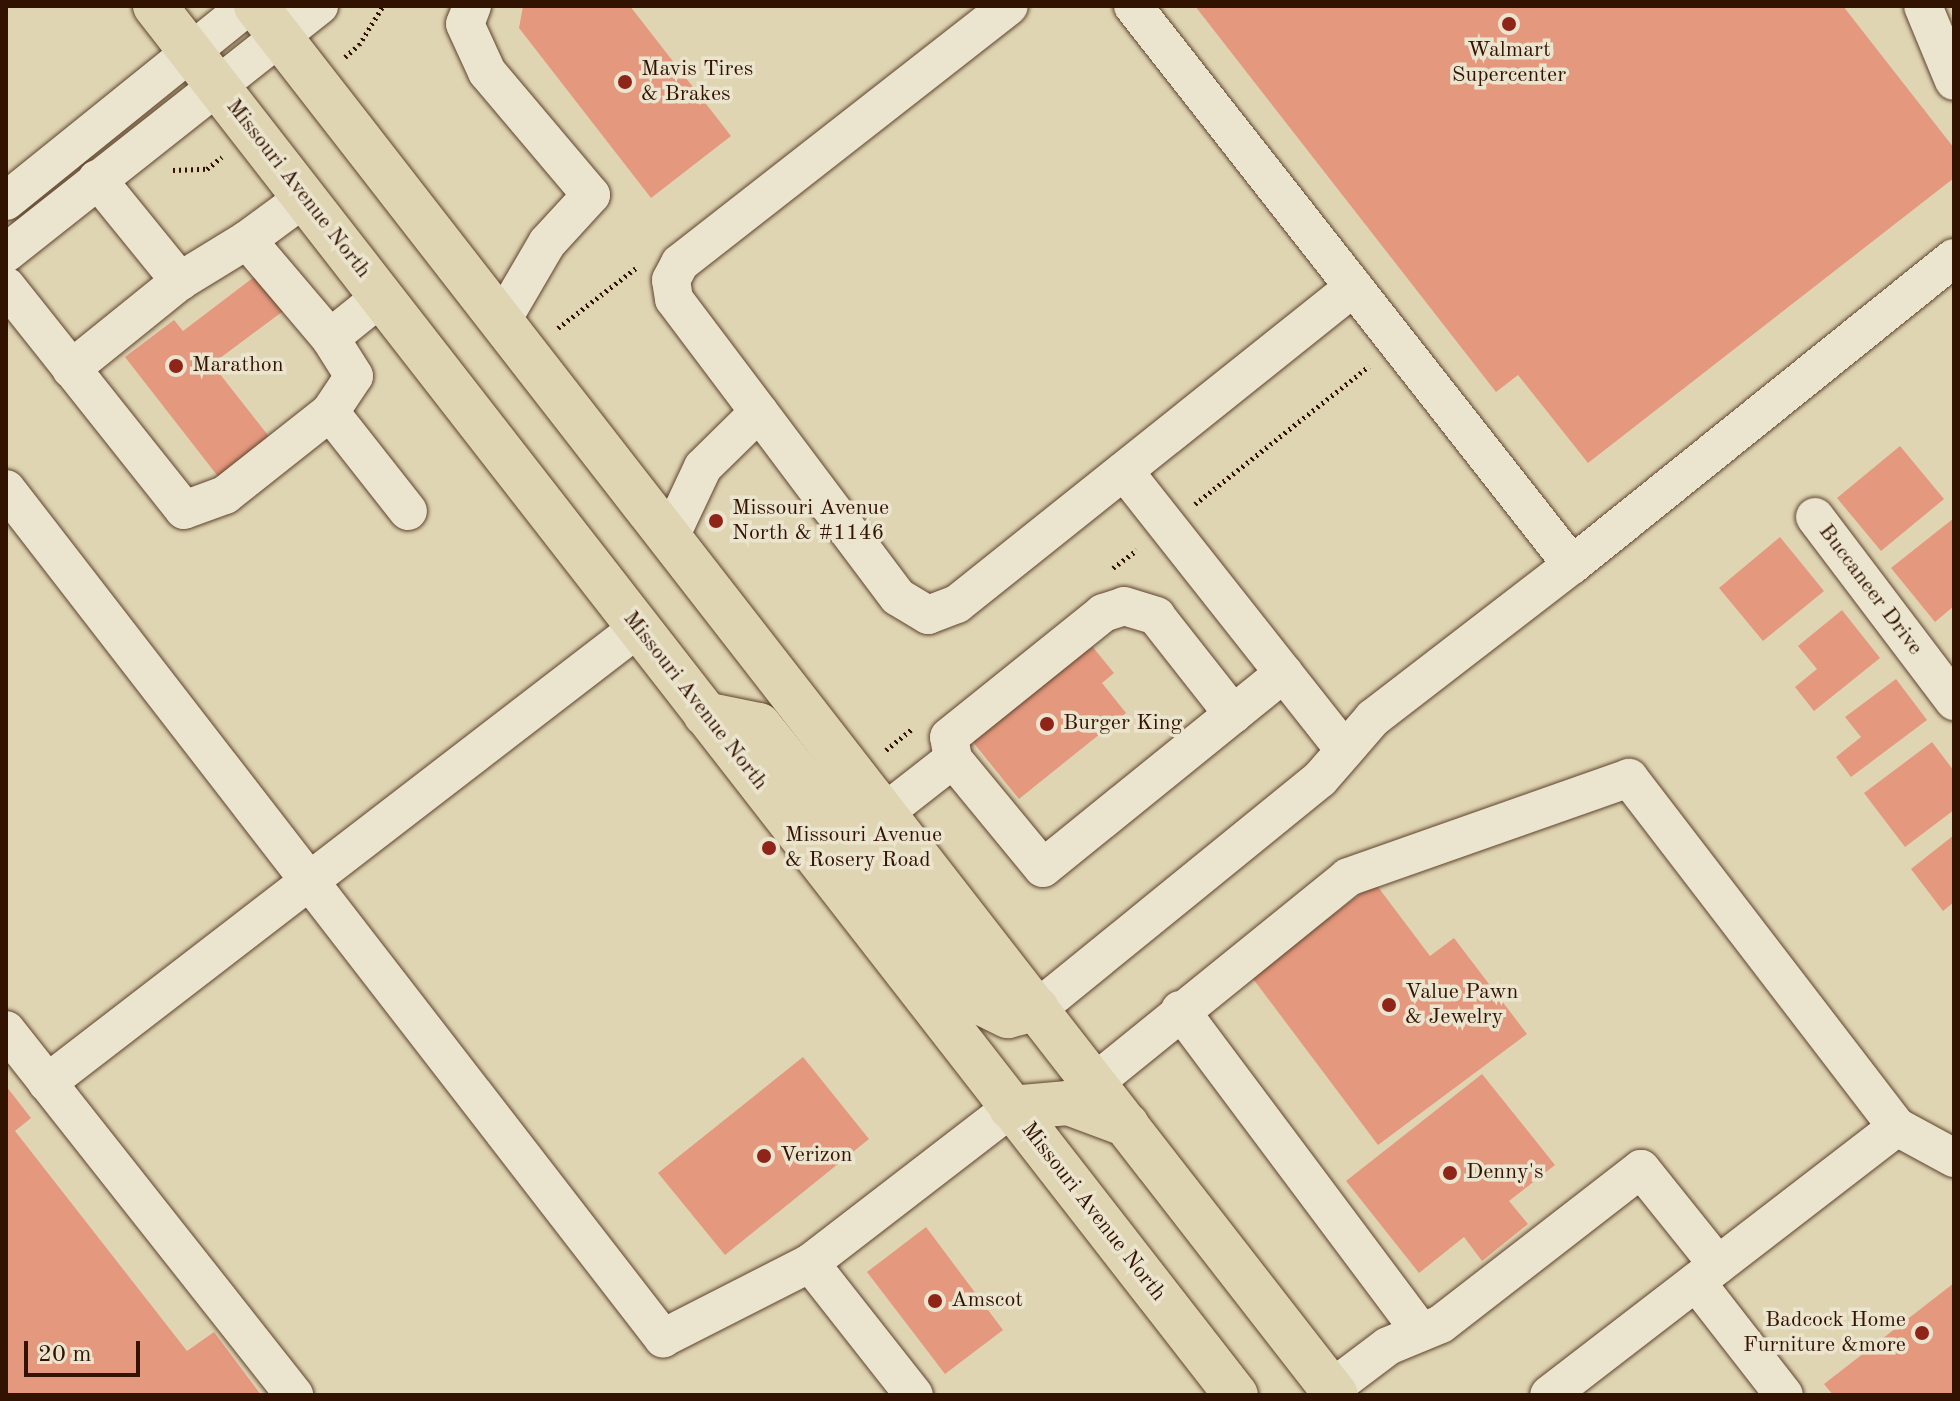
<!DOCTYPE html>
<html>
<head>
<meta charset="utf-8">
<style>
  body { margin:0 }
  #map { position:relative; width:1960px; height:1401px; overflow:hidden; background:#e0d5b3; font-family:"Old Standard TT",serif }
  div>[style] { position:absolute }
  .building>* { inset:0; background:#e4987d }
  .path>* { height:5px; margin-top:-2.5px; transform-origin:0; background:repeating-linear-gradient(90deg,#321200 0 2px,transparent 0 6px) }
  .roads { filter:drop-shadow(0 0 2px #5e432d) drop-shadow(0 0 2px #5e432d) }
  .minor>* { height:38px; margin:-19px; padding:0 19px; transform-origin:19px; border-radius:19px; background:#ebe4ce }
  .major>* { height:44px; margin:-22px; padding:0 22px; transform-origin:22px; border-radius:22px; background:#e0d5b3 }
  .dots>* { width:22px; height:22px; translate:-50% -50%; box-sizing:border-box; border:4px solid #ebe4ce; border-radius:50% }
  span { translate:-50% -50%; white-space:nowrap; text-align:center; line-height:1.15; -webkit-text-stroke:7px #ebe4ce; paint-order:stroke }
  .poi-label { font-size:22px; color:#321200 }
  .left { translate:0 -50%; text-align:left }
  .right { translate:-100% -50%; text-align:right }
  .street-label { font-size:22px; color:#321200 }
  .frame { position:absolute; inset:0; border:8px solid #321200; pointer-events:none }
  .scale { position:absolute; left:24px; top:1341px; width:116px; height:36px; box-sizing:border-box; border:4px solid #321200; border-top:0; padding-left:10px; font-size:24px; line-height:28px; white-space:nowrap; color:#321200; -webkit-text-stroke:6px #ebe4ce; paint-order:stroke }
</style>
</head>
<body>
<div id="map">
  <div class="building">
    <div style="clip-path:polygon(523px 6px,630px 6px,731px 136px,651px 198px,519px 28px)"></div>
    <div style="clip-path:polygon(1195px 6px,1843px 6px,1954px 148px,1954px 178px,1588px 463px,1518px 375px,1496px 392px)"></div>
    <div style="clip-path:polygon(262px 271px,290px 306px,212px 364px,271px 439px,220px 479px,125px 357px,174px 320px,183px 331px)"></div>
    <div style="clip-path:polygon(1900px 446px,1944px 499px,1881px 551px,1837px 498px)"></div>
    <div style="clip-path:polygon(1954px 518px,1954px 606px,1935px 622px,1891px 568px)"></div>
    <div style="clip-path:polygon(1780px 537px,1824px 591px,1763px 641px,1719px 588px)"></div>
    <div style="clip-path:polygon(1842px 610px,1880px 658px,1814px 711px,1795px 687px,1817px 669px,1798px 646px)"></div>
    <div style="clip-path:polygon(1087px 640px,1114px 673px,1102px 683px,1126px 713px,1019px 799px,968px 736px)"></div>
    <div style="clip-path:polygon(1896px 679px,1927px 720px,1851px 777px,1836px 757px,1861px 737px,1845px 717px)"></div>
    <div style="clip-path:polygon(1932px 742px,1954px 771px,1954px 810px,1905px 847px,1864px 793px)"></div>
    <div style="clip-path:polygon(1954px 835px,1954px 902px,1943px 911px,1911px 869px)"></div>
    <div style="clip-path:polygon(1375px 883px,1430px 956px,1454px 938px,1527px 1034px,1378px 1145px,1251px 976px)"></div>
    <div style="clip-path:polygon(803px 1057px,869px 1139px,725px 1255px,658px 1173px)"></div>
    <div style="clip-path:polygon(1482px 1074px,1555px 1165px,1509px 1201px,1528px 1224px,1482px 1261px,1464px 1237px,1419px 1273px,1346px 1181px)"></div>
    <div style="clip-path:polygon(6px 1086px,31px 1118px,15px 1131px,187px 1351px,214px 1332px,261px 1395px,6px 1395px)"></div>
    <div style="clip-path:polygon(926px 1227px,1003px 1330px,945px 1374px,867px 1272px)"></div>
    <div style="clip-path:polygon(1954px 1283px,1954px 1395px,1833px 1395px,1824px 1384px)"></div>
  </div>
  <div class="path">
    <div style="left:345px;top:57px;width:18px;rotate:-41deg"></div>
    <div style="left:359px;top:45px;width:46px;rotate:-58.4deg"></div>
    <div style="left:173px;top:170px;width:34px;rotate:-2deg"></div>
    <div style="left:207px;top:169px;width:19px;rotate:-39deg"></div>
    <div style="left:558px;top:328px;width:98px;rotate:-37.6deg"></div>
    <div style="left:1195px;top:504px;width:222px;rotate:-38.4deg"></div>
    <div style="left:1113px;top:568px;width:30px;rotate:-37deg"></div>
    <div style="left:886px;top:750px;width:33px;rotate:-39deg"></div>
  </div>
  <div class="roads">
    <div class="minor">
      <div style="left:472px;top:6px;width:19px;rotate:111deg"></div>
      <div style="left:465px;top:24px;width:53px;rotate:65.4deg"></div>
      <div style="left:487px;top:72px;width:161px;rotate:49.8deg"></div>
      <div style="left:591px;top:195px;width:65px;rotate:132.5deg"></div>
      <div style="left:547px;top:243px;width:89px;rotate:120.3deg"></div>
      <div style="left:1923px;top:6px;width:81px;rotate:67.5deg"></div>
      <div style="left:97px;top:179px;width:132px;rotate:50.9deg"></div>
      <div style="left:304px;top:198px;width:71px;rotate:143.6deg"></div>
      <div style="left:247px;top:240px;width:128px;rotate:49.7deg"></div>
      <div style="left:6px;top:201px;width:311px;rotate:-38.9deg"></div>
      <div style="left:6px;top:253px;width:399px;rotate:-38.3deg"></div>
      <div style="left:6px;top:286px;width:286px;rotate:51.5deg"></div>
      <div style="left:184px;top:510px;width:44px;rotate:-20.1deg"></div>
      <div style="left:225px;top:495px;width:134px;rotate:-38.3deg"></div>
      <div style="left:330px;top:412px;width:43px;rotate:-56.3deg"></div>
      <div style="left:354px;top:376px;width:45px;rotate:-122.3deg"></div>
      <div style="left:330px;top:338px;width:67px;rotate:-38.9deg"></div>
      <div style="left:71px;top:369px;width:140px;rotate:-38.9deg"></div>
      <div style="left:180px;top:281px;width:79px;rotate:-31.5deg"></div>
      <div style="left:330px;top:412px;width:126px;rotate:51.8deg"></div>
      <div style="left:759px;top:412px;width:231px;rotate:53.1deg"></div>
      <div style="left:898px;top:597px;width:35px;rotate:31deg"></div>
      <div style="left:928px;top:615px;width:31px;rotate:-21deg"></div>
      <div style="left:957px;top:604px;width:508px;rotate:-38.61deg"></div>
      <div style="left:1124px;top:471px;width:355px;rotate:51.7deg"></div>
      <div style="left:6px;top:489px;width:1074px;rotate:52.27deg"></div>
      <div style="left:663px;top:1338px;width:165px;rotate:-27deg"></div>
      <div style="left:810px;top:1263px;width:254px;rotate:-37.6deg"></div>
      <div style="left:1815px;top:517px;width:231px;rotate:52.9deg"></div>
      <div style="left:670px;top:537px;width:77px;rotate:-64.8deg"></div>
      <div style="left:703px;top:467px;width:78px;rotate:-44.5deg"></div>
      <div style="left:759px;top:412px;width:141px;rotate:-127deg"></div>
      <div style="left:674px;top:299px;width:19px;rotate:-99deg"></div>
      <div style="left:671px;top:280px;width:19px;rotate:-62deg"></div>
      <div style="left:680px;top:263px;width:417px;rotate:-38deg"></div>
      <div style="left:1572px;top:565px;width:490px;rotate:-38.8deg"></div>
      <div style="left:953px;top:759px;width:22px;rotate:-100deg"></div>
      <div style="left:949px;top:737px;width:198px;rotate:-38.8deg"></div>
      <div style="left:1103px;top:613px;width:22px;rotate:-18deg"></div>
      <div style="left:1124px;top:606px;width:34px;rotate:17deg"></div>
      <div style="left:1156px;top:616px;width:125px;rotate:51.8deg"></div>
      <div style="left:884px;top:813px;width:88px;rotate:-38deg"></div>
      <div style="left:953px;top:759px;width:141px;rotate:50.5deg"></div>
      <div style="left:1043px;top:868px;width:310px;rotate:-39deg"></div>
      <div style="left:1037px;top:1009px;width:365px;rotate:-39.1deg"></div>
      <div style="left:1320px;top:779px;width:81px;rotate:-49deg"></div>
      <div style="left:1373px;top:718px;width:251px;rotate:-37.6deg"></div>
      <div style="left:1572px;top:565px;width:711px;rotate:-128.14deg"></div>
      <div style="left:1180px;top:1010px;width:401px;rotate:53.2deg"></div>
      <div style="left:6px;top:1030px;width:465px;rotate:51.7deg"></div>
      <div style="left:47px;top:1083px;width:746px;rotate:-37.59deg"></div>
      <div style="left:1094px;top:1083px;width:327px;rotate:-39deg"></div>
      <div style="left:1348px;top:877px;width:298px;rotate:-19.4deg"></div>
      <div style="left:1629px;top:778px;width:440px;rotate:52.5deg"></div>
      <div style="left:1897px;top:1127px;width:439px;rotate:142.4deg"></div>
      <div style="left:1897px;top:1127px;width:65px;rotate:28.5deg"></div>
      <div style="left:810px;top:1263px;width:168px;rotate:51.8deg"></div>
      <div style="left:1696px;top:1282px;width:143px;rotate:52.1deg"></div>
      <div style="left:1331px;top:1389px;width:71px;rotate:-37deg"></div>
      <div style="left:1388px;top:1346px;width:57px;rotate:-22.5deg"></div>
      <div style="left:1441px;top:1324px;width:253px;rotate:-37.8deg"></div>
      <div style="left:1641px;top:1169px;width:123px;rotate:51.3deg"></div>
    </div>
    <div class="major">
      <div style="left:155px;top:6px;width:1760px;rotate:52.11deg"></div>
      <div style="left:256px;top:6px;width:1759px;rotate:52.13deg"></div>
      <div style="left:705px;top:714px;width:55px;rotate:11.5deg"></div>
      <div style="left:759px;top:725px;width:356px;rotate:51.4deg"></div>
      <div style="left:981px;top:1003px;width:30px;rotate:26deg"></div>
      <div style="left:1008px;top:1016px;width:30px;rotate:-14deg"></div>
      <div style="left:1011px;top:1108px;width:57px;rotate:-5deg"></div>
      <div style="left:1068px;top:1103px;width:63px;rotate:20.4deg"></div>
    </div>
  </div>
  <div class="dots">
    <div style="left:1509px;top:24px;background:#8f2418"></div>
    <div style="left:625px;top:82px;background:#8f2418"></div>
    <div style="left:176px;top:366px;background:#8f2418"></div>
    <div style="left:716px;top:521px;background:#8f2418"></div>
    <div style="left:1047px;top:724px;background:#8f2418"></div>
    <div style="left:769px;top:848px;background:#8f2418"></div>
    <div style="left:1389px;top:1005px;background:#8f2418"></div>
    <div style="left:764px;top:1156px;background:#8f2418"></div>
    <div style="left:1450px;top:1173px;background:#8f2418"></div>
    <div style="left:935px;top:1301px;background:#8f2418"></div>
    <div style="left:1922px;top:1333px;background:#8f2418"></div>
  </div>
  <div class="poi-label">
    <span style="left:1509px;top:63px">Walmart<br>Supercenter</span>
    <span class="left" style="left:641px;top:82px">Mavis Tires<br>&amp; Brakes</span>
    <span class="left" style="left:192px;top:366px">Marathon</span>
    <span class="left" style="left:732px;top:521px">Missouri Avenue<br>North &amp; #1146</span>
    <span class="left" style="left:1063px;top:724px">Burger King</span>
    <span class="left" style="left:785px;top:848px">Missouri Avenue<br>&amp; Rosery Road</span>
    <span class="left" style="left:1405px;top:1005px">Value Pawn<br>&amp; Jewelry</span>
    <span class="left" style="left:780px;top:1156px">Verizon</span>
    <span class="left" style="left:1466px;top:1173px">Denny's</span>
    <span class="left" style="left:951px;top:1301px">Amscot</span>
    <span class="right" style="left:1906px;top:1333px">Badcock Home<br>Furniture &amp;more</span>
  </div>
  <div class="street-label">
    <span style="left:298px;top:189px;rotate:52deg">Missouri Avenue North</span>
    <span style="left:1870px;top:590px;rotate:53deg">Buccaneer Drive</span>
    <span style="left:695px;top:701px;rotate:52deg">Missouri Avenue North</span>
    <span style="left:1093px;top:1212px;rotate:52deg">Missouri Avenue North</span>
  </div>
  <div class="frame"></div>
  <div class="scale">20 m</div>
</div>
</body>
</html>
